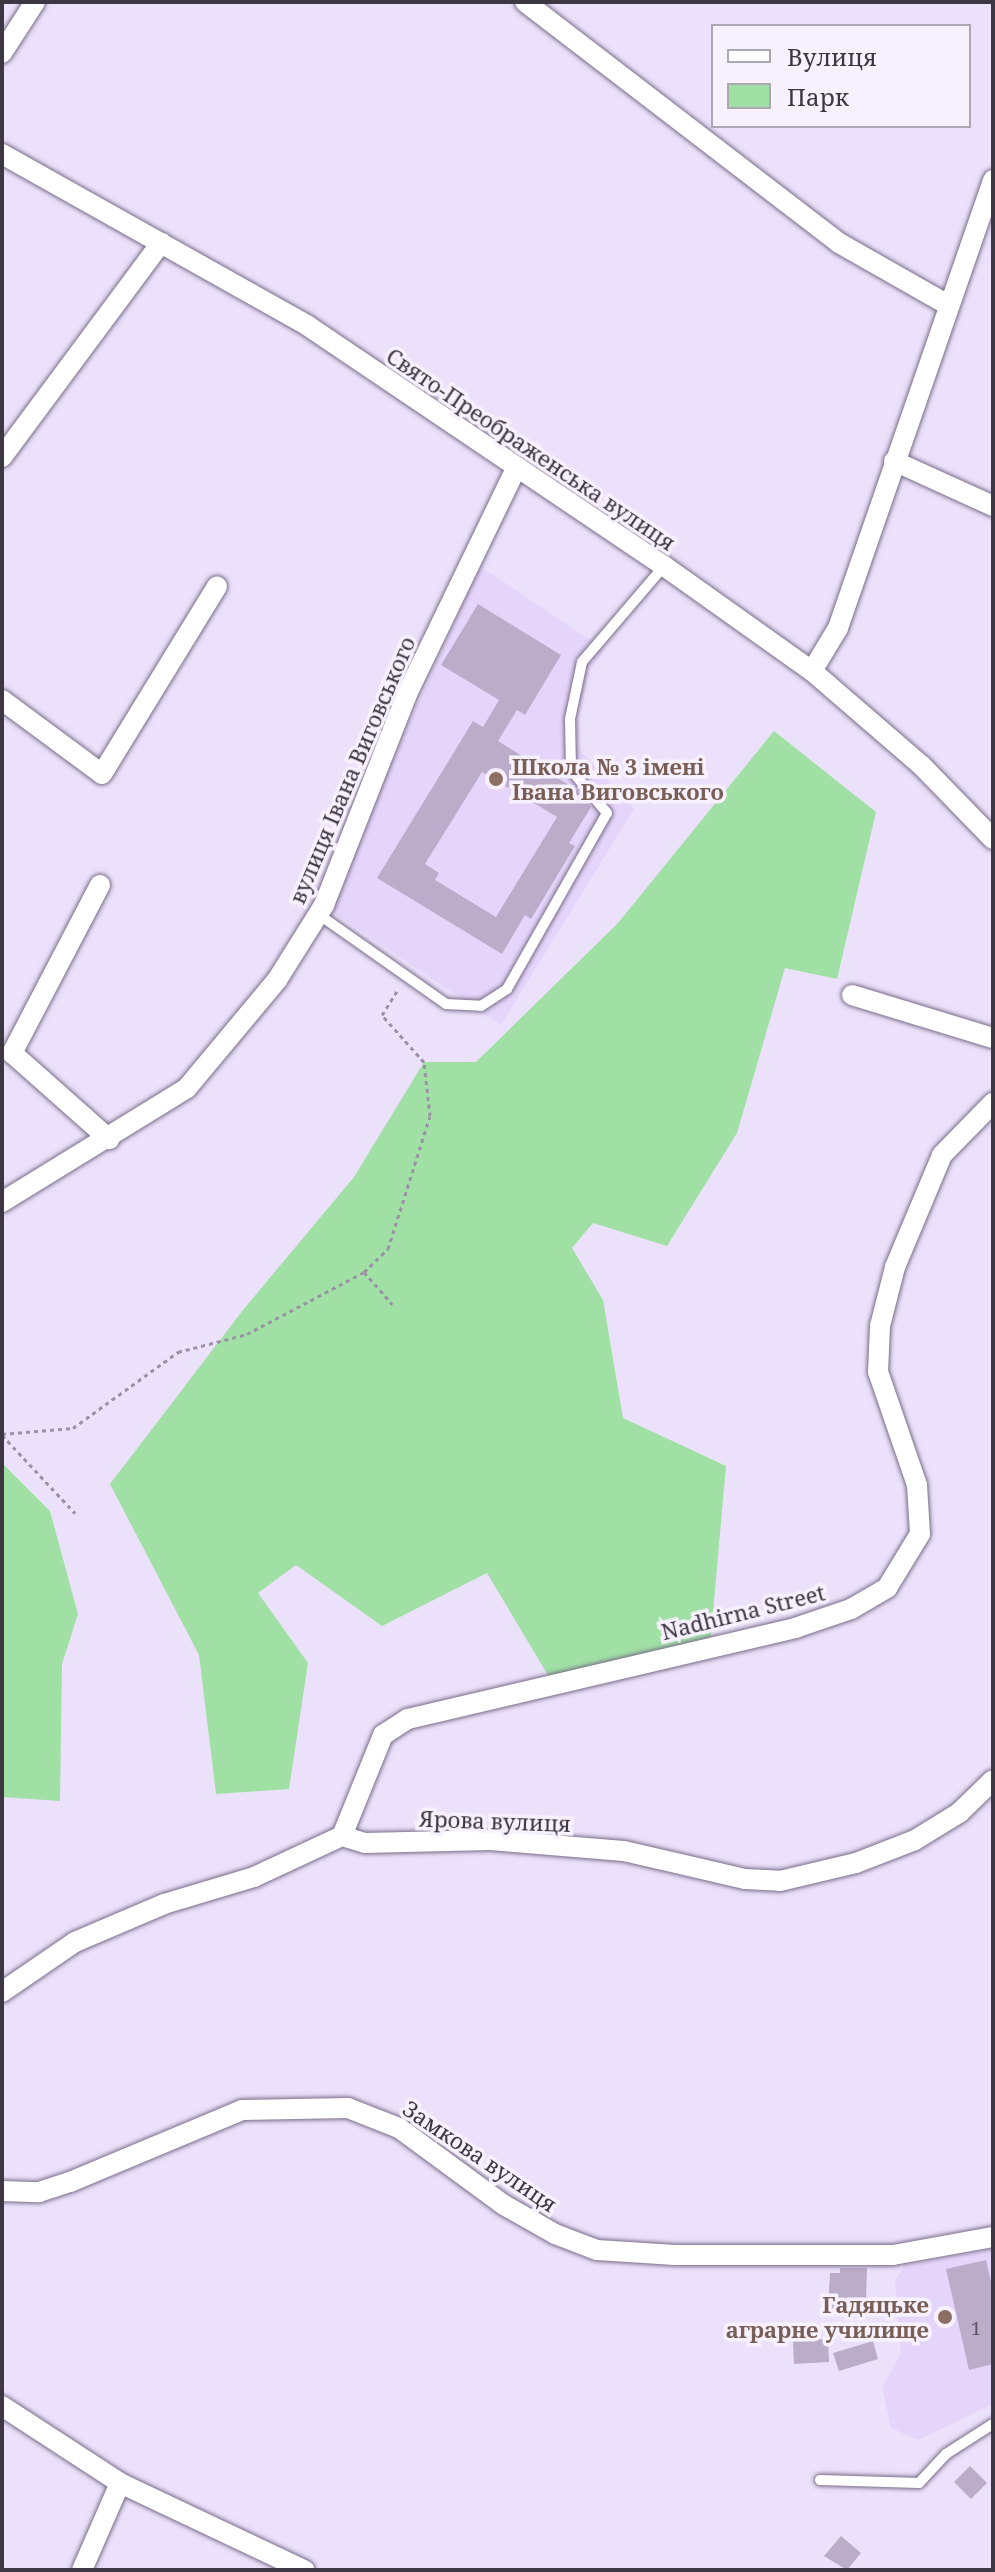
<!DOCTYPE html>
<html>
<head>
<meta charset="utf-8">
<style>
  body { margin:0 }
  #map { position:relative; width:995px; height:2572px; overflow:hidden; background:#ece1fb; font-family:"Noto Serif",serif }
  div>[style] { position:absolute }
  .built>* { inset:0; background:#e6d5fb }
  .green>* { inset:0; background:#a0e0a5 }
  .building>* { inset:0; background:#bbacca }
  .path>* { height:3px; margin-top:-1.5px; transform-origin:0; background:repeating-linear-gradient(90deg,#9a92a5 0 4px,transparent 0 8px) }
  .roads { filter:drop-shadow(0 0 2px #796d89) drop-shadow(0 0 2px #796d89) }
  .service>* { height:10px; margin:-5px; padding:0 5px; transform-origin:5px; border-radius:5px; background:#fff }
  .minor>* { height:20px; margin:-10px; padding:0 10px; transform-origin:10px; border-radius:10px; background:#fff }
  .dots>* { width:22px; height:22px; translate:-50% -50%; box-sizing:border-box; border:4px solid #f7f1fe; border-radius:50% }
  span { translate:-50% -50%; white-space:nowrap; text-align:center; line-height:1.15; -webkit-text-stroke:7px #f7f1fe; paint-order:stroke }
  .number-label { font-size:18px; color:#5c5465 }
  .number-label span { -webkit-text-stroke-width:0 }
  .street-label { font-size:22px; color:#3c3743 }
  .education-label { font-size:22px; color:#785e54; font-weight:700 }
  .left { translate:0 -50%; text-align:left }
  .right { translate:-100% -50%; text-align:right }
  .frame { position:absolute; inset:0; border:4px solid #3c3743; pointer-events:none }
  .legend { position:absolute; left:711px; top:24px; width:260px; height:104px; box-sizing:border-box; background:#f7f1fe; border:2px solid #aca7b3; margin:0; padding:10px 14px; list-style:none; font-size:24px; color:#3c3743 }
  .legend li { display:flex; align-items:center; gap:16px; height:40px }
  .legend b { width:40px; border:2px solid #aca7b3 }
</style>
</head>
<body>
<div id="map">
  <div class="built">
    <div style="clip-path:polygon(480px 566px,605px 650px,590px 669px,579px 713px,580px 750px,634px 809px,501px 1025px,331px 911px,369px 812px)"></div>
    <div style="clip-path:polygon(993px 2249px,993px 2404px,918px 2440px,891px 2428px,882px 2388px,901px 2353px,895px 2281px,904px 2266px)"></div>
  </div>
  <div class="green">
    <div style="clip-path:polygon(774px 731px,876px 812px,837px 979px,785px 968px,737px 1133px,667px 1246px,593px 1223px,572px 1248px,603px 1300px,623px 1418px,726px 1466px,710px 1646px,552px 1682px,487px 1573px,382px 1626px,296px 1565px,258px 1593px,308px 1663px,289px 1789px,216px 1794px,199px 1655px,110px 1484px,243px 1310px,354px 1177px,424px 1062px,476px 1062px,618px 923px)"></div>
    <div style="clip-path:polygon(2px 1463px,50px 1511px,78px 1614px,62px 1664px,60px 1801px,2px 1797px)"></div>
  </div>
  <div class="building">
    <div style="clip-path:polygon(evenodd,478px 604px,561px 655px,525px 715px,517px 710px,498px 741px,577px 790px,591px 807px,569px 843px,575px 846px,531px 919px,525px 915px,502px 954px,377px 878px,473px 721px,483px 727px,499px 700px,441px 665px,478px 604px,482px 772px,557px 817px,496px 917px,435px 880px,439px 873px,425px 864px,482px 772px)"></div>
    <div style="clip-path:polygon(986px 2260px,993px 2291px,993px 2364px,969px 2370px,946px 2269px)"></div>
    <div style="clip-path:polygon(840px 2268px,867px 2268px,866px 2301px,851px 2300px,851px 2310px,828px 2308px,830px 2273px,840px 2273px)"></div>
    <div style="clip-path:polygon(828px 2339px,829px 2362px,794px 2364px,793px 2340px)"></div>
    <div style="clip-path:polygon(873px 2341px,878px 2359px,839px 2371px,833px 2353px)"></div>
    <div style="clip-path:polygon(970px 2466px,987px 2483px,971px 2499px,954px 2482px)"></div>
    <div style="clip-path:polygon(841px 2536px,861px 2553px,847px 2570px,824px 2556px)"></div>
  </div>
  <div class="path">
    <div style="left:364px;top:1272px;width:33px;rotate:-44deg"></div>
    <div style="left:388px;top:1249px;width:139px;rotate:-72.5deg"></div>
    <div style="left:430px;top:1116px;width:54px;rotate:-96.3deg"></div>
    <div style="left:424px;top:1062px;width:63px;rotate:-131.8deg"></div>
    <div style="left:382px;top:1015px;width:31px;rotate:-58deg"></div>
    <div style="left:2px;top:1434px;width:71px;rotate:-4.8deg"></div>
    <div style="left:73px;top:1428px;width:130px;rotate:-35.9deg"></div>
    <div style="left:178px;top:1352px;width:71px;rotate:-14.6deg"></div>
    <div style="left:247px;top:1334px;width:132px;rotate:-27.9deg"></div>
    <div style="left:364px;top:1272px;width:43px;rotate:48.8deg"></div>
    <div style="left:2px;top:1435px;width:107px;rotate:46.9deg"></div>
  </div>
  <div class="roads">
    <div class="service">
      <div style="left:318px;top:914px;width:156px;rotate:35.1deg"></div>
      <div style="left:446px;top:1004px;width:35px;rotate:3deg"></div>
      <div style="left:481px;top:1006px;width:31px;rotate:-33deg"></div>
      <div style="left:507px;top:989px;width:202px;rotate:-60.4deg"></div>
      <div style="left:607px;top:813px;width:56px;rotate:-129.9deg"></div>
      <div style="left:571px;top:770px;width:51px;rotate:-91.1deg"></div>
      <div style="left:570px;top:719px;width:58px;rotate:-78.1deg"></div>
      <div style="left:582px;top:662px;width:126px;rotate:-49.5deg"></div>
      <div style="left:820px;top:2480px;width:99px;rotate:1.7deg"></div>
      <div style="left:919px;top:2483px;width:40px;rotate:-47deg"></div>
      <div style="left:946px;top:2454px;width:56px;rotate:-32.6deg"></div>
    </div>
    <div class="minor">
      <div style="left:525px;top:2px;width:396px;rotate:37.5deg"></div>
      <div style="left:839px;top:243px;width:125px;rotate:29.6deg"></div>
      <div style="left:2px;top:53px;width:61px;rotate:-57.1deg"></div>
      <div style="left:2px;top:154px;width:351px;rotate:29.3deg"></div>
      <div style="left:308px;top:326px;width:429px;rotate:34deg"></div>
      <div style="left:664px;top:566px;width:181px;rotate:35.4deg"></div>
      <div style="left:812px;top:671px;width:145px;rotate:40.8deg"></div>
      <div style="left:922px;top:766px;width:102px;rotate:45.8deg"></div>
      <div style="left:2px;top:457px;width:267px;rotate:-53.4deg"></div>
      <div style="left:894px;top:461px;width:109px;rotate:24.4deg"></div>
      <div style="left:812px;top:671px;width:50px;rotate:-58.8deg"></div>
      <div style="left:838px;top:628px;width:474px;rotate:-70.9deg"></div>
      <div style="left:2px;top:700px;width:124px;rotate:36.5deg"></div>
      <div style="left:102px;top:774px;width:220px;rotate:-58.5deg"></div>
      <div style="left:100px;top:885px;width:190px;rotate:117.6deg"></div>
      <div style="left:12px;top:1053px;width:130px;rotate:41.6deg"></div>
      <div style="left:852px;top:995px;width:147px;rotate:17deg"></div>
      <div style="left:2px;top:1202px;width:217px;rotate:-31.6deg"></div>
      <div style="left:187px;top:1088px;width:141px;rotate:-50.2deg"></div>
      <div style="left:277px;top:980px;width:89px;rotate:-57.9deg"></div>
      <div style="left:324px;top:905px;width:227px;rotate:-68.5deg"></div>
      <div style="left:407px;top:694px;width:250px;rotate:-64.2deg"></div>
      <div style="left:342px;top:1836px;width:109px;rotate:-67.9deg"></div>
      <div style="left:383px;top:1735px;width:30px;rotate:-33deg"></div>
      <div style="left:408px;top:1719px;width:398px;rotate:-13.2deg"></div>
      <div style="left:795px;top:1628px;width:59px;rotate:-18.7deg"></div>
      <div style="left:851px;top:1609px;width:42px;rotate:-30.3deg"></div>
      <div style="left:887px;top:1588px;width:63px;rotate:-58.6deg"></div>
      <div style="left:920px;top:1534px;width:49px;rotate:-93.5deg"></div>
      <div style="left:917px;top:1485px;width:120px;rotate:-109deg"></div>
      <div style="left:878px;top:1372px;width:46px;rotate:-87.5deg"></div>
      <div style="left:880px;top:1326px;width:61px;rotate:-75.7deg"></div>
      <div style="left:895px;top:1267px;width:121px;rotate:-67.2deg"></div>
      <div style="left:942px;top:1155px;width:73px;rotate:-45.6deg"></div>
      <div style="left:2px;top:1992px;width:88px;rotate:-34.4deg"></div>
      <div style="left:75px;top:1942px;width:97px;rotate:-23.1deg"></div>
      <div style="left:164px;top:1904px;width:94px;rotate:-16.7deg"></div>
      <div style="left:254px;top:1877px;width:97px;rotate:-25deg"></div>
      <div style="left:342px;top:1836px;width:24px;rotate:17deg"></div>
      <div style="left:365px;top:1843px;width:125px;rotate:-1.4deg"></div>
      <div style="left:490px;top:1840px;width:134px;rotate:4.7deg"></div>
      <div style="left:624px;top:1851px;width:124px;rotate:13deg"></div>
      <div style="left:745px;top:1879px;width:35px;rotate:3deg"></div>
      <div style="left:780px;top:1881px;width:78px;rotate:-13.3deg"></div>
      <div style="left:856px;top:1863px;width:63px;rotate:-21.3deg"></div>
      <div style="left:915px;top:1840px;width:52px;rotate:-31.5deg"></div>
      <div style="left:959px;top:1813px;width:47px;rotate:-44.1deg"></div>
      <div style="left:2px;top:2191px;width:37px;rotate:2deg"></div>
      <div style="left:39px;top:2192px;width:33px;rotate:-18deg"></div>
      <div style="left:70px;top:2182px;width:186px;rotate:-22.7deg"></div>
      <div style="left:242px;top:2110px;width:106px;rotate:-1.1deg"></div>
      <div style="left:348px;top:2108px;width:55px;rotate:21.4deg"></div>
      <div style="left:399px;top:2128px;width:130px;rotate:36.3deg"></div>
      <div style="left:504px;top:2205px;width:59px;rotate:29.6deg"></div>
      <div style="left:555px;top:2234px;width:45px;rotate:20.9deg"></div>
      <div style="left:597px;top:2250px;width:78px;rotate:3.7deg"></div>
      <div style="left:675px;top:2255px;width:218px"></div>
      <div style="left:893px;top:2255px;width:102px;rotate:-10.2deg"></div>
      <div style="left:2px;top:2406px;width:141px;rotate:33.1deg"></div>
      <div style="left:120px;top:2483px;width:204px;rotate:25.3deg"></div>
      <div style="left:82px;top:2570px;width:95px;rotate:-66.4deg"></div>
    </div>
  </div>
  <div class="dots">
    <div style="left:496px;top:779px;background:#8d6e63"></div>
    <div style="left:945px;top:2317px;background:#8d6e63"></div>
  </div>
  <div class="number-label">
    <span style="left:976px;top:2328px">1</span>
  </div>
  <div class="street-label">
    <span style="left:531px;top:449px;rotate:34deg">Свято-Преображенська вулиця</span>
    <span style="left:352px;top:770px;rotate:-67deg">вулиця Івана Виговського</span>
    <span style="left:743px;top:1612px;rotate:-14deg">Nadhirna Street</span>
    <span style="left:495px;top:1821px;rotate:2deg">Ярова вулиця</span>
    <span style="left:480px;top:2156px;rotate:34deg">Замкова вулиця</span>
  </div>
  <div class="education-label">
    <span class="left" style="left:512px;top:779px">Школа № 3 імені<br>Івана Виговського</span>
    <span class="right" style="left:929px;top:2317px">Гадяцьке<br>аграрне училище</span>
  </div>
  <div class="frame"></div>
  <ul class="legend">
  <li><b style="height:10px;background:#fff"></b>Вулиця</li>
  <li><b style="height:22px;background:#a0e0a5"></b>Парк</li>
  </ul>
</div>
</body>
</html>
